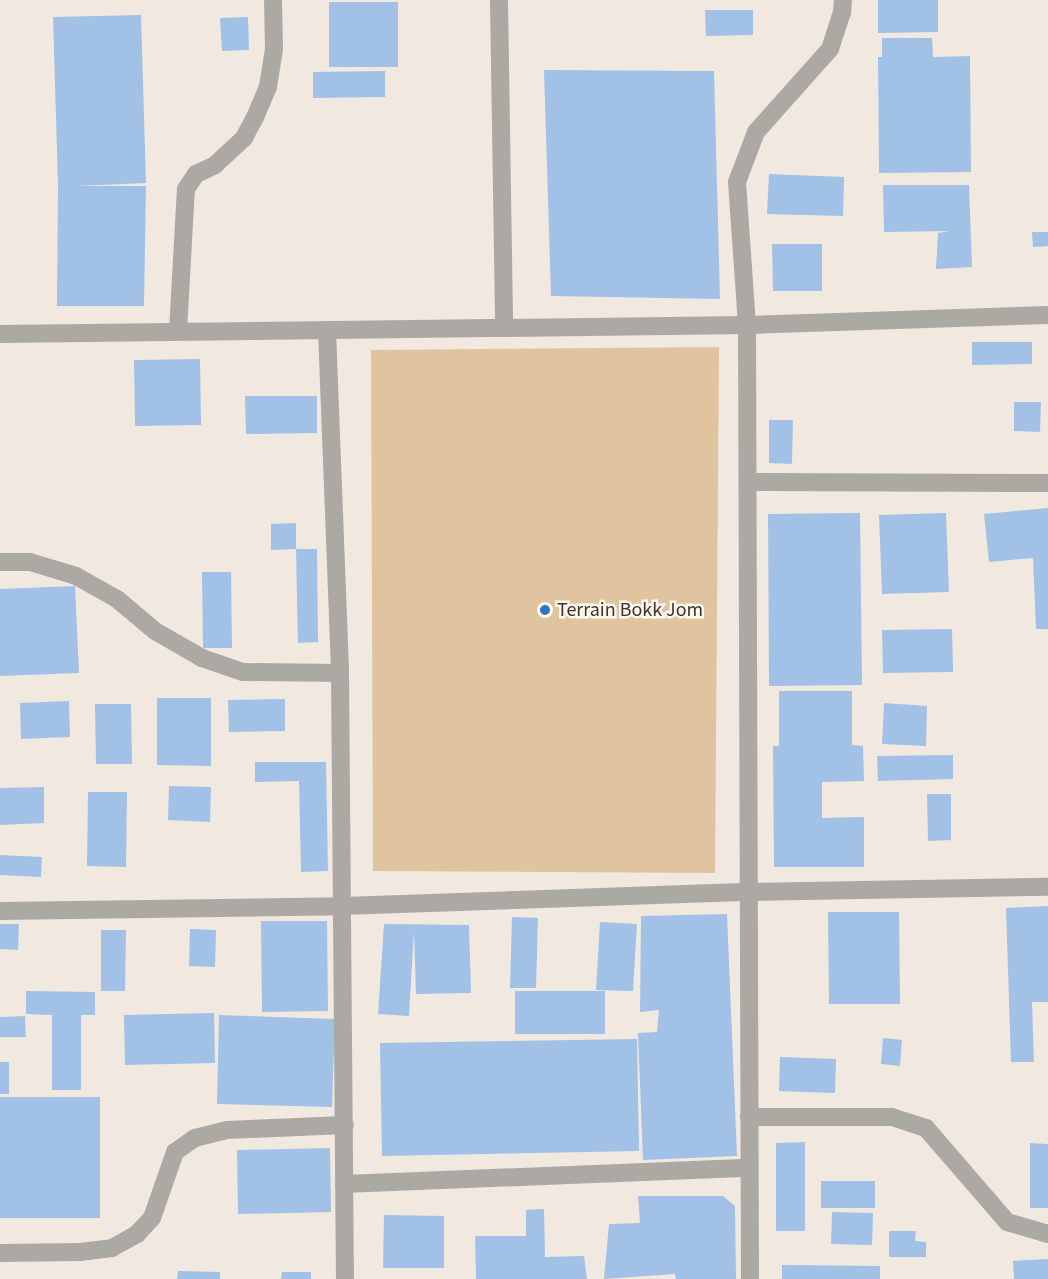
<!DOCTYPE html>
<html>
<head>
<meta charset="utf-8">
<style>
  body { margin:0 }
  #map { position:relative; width:1048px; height:1279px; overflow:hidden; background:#f1e9df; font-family:"Source Sans 3",sans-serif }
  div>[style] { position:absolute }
  .green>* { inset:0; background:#dfc49f }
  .building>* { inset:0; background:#a1c1e7 }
  .minor>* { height:18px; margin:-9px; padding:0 9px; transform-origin:9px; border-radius:9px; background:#aca9a5 }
  .dots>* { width:16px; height:16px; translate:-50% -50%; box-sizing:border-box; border:3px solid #fff6ec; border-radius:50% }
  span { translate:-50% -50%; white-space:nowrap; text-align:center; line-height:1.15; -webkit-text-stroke:5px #fff6ec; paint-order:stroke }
  .poi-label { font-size:20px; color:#3a3733 }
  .left { translate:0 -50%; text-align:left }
</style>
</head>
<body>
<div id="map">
  <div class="green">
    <div style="clip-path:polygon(719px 347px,715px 873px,373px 871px,371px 350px)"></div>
  </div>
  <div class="building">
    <div style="clip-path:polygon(878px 0,938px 0,938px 32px,878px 33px)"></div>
    <div style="clip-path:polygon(329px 2px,398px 2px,398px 67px,329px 67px)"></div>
    <div style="clip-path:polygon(705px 10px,753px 10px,753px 35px,706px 36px)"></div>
    <div style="clip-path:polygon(141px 15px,146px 183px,76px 186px,146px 186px,144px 306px,57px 306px,58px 185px,53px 17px)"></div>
    <div style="clip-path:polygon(248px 17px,249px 50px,222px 51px,220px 18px)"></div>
    <div style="clip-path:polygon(882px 38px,932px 38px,933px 57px,970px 56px,971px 172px,879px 173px,878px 57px,882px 57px)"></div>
    <div style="clip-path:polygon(544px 70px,714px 71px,720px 299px,551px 296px)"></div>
    <div style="clip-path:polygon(385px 71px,385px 97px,313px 98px,313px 72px)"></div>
    <div style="clip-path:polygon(769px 174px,844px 177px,843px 216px,767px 214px)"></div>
    <div style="clip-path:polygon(883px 185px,969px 185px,972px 267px,936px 269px,938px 233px,950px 231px,884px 232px)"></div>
    <div style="clip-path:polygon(1032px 232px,1048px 232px,1048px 246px,1033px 247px)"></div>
    <div style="clip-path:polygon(772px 244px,822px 244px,822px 291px,773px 291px)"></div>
    <div style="clip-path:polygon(972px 342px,1032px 342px,1032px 364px,972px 365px)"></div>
    <div style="clip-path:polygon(200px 359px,201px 425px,135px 426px,134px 360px)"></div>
    <div style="clip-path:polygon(245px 396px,317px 396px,317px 433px,246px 434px)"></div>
    <div style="clip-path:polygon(1014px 402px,1041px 402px,1040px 432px,1014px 431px)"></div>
    <div style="clip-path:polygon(769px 420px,793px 420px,792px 464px,769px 463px)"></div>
    <div style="clip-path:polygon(1048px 508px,1048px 629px,1036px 629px,1033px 558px,989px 562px,984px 514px)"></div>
    <div style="clip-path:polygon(860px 513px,862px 685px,769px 686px,768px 514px)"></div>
    <div style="clip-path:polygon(946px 513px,949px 592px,882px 594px,879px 515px)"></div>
    <div style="clip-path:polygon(296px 523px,296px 549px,271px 550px,271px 524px)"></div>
    <div style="clip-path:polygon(296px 549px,317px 549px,318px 642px,298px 643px)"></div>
    <div style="clip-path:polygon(202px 572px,231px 572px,232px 648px,203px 648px)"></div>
    <div style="clip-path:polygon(75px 586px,79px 673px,0 676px,0 589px)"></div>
    <div style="clip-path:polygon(952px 629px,953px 672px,883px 673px,882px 630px)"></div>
    <div style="clip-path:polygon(779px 691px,852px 691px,852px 745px,863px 746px,864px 781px,822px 782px,822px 818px,864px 817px,864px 867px,774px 867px,773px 746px,779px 746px)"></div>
    <div style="clip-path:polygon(157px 698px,211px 698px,211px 766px,157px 765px)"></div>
    <div style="clip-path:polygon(285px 699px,285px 731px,229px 732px,228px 700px)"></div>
    <div style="clip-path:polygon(69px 701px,70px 737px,21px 739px,20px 703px)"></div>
    <div style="clip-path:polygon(884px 703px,927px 706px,926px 746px,882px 744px)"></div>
    <div style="clip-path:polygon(95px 704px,131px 704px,132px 764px,96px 764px)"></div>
    <div style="clip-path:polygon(953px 755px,953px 779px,878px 781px,877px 756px)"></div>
    <div style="clip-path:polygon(255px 762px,326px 762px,328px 871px,301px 872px,299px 781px,255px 782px)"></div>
    <div style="clip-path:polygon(169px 786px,211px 787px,210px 822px,168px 820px)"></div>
    <div style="clip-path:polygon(44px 787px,44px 823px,0 825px,0 788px)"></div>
    <div style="clip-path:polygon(88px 792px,127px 792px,126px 867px,87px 866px)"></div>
    <div style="clip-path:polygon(927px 794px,951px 794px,951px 840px,928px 841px)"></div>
    <div style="clip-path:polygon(0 855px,42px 857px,41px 877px,0 875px)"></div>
    <div style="clip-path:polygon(1048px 906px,1048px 1002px,1032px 1002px,1034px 1062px,1011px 1062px,1006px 908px)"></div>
    <div style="clip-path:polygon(828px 912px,899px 912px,900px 1004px,829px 1004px)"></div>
    <div style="clip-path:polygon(727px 914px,737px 1156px,643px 1160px,638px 1033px,657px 1032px,659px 1010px,640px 1012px,641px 916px)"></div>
    <div style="clip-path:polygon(512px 917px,538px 918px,536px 988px,510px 988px)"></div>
    <div style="clip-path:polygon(261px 921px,327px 921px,328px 1011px,262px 1012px)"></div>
    <div style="clip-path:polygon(600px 922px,637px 924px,633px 991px,596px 990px)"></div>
    <div style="clip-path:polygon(0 924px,19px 924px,18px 950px,0 949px)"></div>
    <div style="clip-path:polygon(384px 924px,469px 925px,471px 993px,416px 994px,414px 931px,409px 1016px,378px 1014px)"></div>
    <div style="clip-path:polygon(190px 929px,216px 930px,215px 967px,189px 966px)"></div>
    <div style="clip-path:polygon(101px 930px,126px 930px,125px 991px,101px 991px)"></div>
    <div style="clip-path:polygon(26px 991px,95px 992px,95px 1015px,81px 1015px,81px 1090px,52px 1090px,52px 1015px,26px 1014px)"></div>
    <div style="clip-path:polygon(515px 991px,605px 991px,605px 1034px,515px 1034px)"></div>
    <div style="clip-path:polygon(214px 1013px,215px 1063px,125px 1065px,124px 1015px)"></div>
    <div style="clip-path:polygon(219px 1015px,335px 1019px,332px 1107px,217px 1104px)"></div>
    <div style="clip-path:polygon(25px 1016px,26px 1037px,0 1037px,0 1017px)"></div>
    <div style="clip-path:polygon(883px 1038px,902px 1040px,900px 1066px,881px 1064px)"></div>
    <div style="clip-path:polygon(637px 1039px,639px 1151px,382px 1156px,380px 1043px)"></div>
    <div style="clip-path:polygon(780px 1057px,836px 1059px,835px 1093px,779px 1091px)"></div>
    <div style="clip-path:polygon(0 1062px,9px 1062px,9px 1094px,0 1094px)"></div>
    <div style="clip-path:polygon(0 1097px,100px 1097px,100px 1218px,0 1218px)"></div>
    <div style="clip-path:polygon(805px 1142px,805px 1231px,776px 1231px,776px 1143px)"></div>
    <div style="clip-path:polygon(1030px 1143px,1048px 1144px,1048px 1208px,1030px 1208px)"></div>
    <div style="clip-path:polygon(330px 1148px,331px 1212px,238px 1214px,237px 1150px)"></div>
    <div style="clip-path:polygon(821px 1181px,875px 1181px,875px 1208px,821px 1208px)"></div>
    <div style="clip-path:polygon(638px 1196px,723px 1196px,735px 1206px,736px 1279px,676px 1279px,675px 1274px,604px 1279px,609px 1224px,640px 1223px)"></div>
    <div style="clip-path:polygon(544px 1209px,545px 1257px,584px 1256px,587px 1279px,476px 1279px,475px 1236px,526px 1236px,526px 1210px)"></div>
    <div style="clip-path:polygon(832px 1212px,873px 1213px,872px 1245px,831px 1244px)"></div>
    <div style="clip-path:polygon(384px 1215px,444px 1216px,444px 1268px,383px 1268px)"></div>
    <div style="clip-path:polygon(889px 1231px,916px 1231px,915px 1241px,926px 1242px,926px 1257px,889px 1257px)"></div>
    <div style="clip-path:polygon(1048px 1259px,1048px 1279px,1014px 1279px,1013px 1261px)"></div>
    <div style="clip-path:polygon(782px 1265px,880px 1266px,880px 1279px,782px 1279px)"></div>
    <div style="clip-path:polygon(178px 1271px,220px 1272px,220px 1279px,177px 1279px)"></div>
    <div style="clip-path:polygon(282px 1272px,311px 1272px,311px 1279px,281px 1279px)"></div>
  </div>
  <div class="minor">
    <div style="left:499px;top:0;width:328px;rotate:89.1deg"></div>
    <div style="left:178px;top:331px;width:142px;rotate:-86.8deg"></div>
    <div style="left:186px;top:189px;width:18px;rotate:-56deg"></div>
    <div style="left:196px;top:174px;width:21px;rotate:-25deg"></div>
    <div style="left:215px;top:165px;width:40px;rotate:-43deg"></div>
    <div style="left:244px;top:138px;width:26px;rotate:-62deg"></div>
    <div style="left:256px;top:115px;width:30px;rotate:-67deg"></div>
    <div style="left:268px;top:87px;width:39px;rotate:-81deg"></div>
    <div style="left:274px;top:48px;width:48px;rotate:-91.2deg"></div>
    <div style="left:327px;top:331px;width:342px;rotate:87.8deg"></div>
    <div style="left:340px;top:673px;width:606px;rotate:89.53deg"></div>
    <div style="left:0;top:334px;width:747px;rotate:-0.69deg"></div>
    <div style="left:747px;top:325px;width:301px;rotate:-1.9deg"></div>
    <div style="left:748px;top:482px;width:300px;rotate:0.2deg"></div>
    <div style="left:0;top:562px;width:30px"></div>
    <div style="left:30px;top:562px;width:48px;rotate:16.9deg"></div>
    <div style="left:76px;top:576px;width:47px;rotate:29.3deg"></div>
    <div style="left:117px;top:599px;width:50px;rotate:40.1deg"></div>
    <div style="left:155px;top:631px;width:54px;rotate:29.9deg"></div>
    <div style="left:202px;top:658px;width:43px;rotate:18.9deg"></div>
    <div style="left:243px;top:672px;width:97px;rotate:0.6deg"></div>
    <div style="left:0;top:911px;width:343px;rotate:-0.8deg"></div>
    <div style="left:343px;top:906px;width:406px;rotate:-2deg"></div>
    <div style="left:749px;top:892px;width:299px;rotate:-1deg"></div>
    <div style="left:749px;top:1117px;width:143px"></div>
    <div style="left:892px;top:1117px;width:36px;rotate:18deg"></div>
    <div style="left:926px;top:1128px;width:124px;rotate:49.2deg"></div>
    <div style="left:1007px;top:1222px;width:43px;rotate:16.3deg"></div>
    <div style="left:344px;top:1184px;width:405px;rotate:-2.3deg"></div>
    <div style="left:0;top:1253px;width:80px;rotate:-0.7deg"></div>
    <div style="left:80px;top:1252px;width:32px;rotate:-7deg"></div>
    <div style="left:112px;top:1248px;width:29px;rotate:-29deg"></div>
    <div style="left:137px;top:1234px;width:22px;rotate:-47deg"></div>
    <div style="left:152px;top:1218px;width:70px;rotate:-70.8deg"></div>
    <div style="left:175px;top:1152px;width:24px;rotate:-35deg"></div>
    <div style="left:195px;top:1138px;width:33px;rotate:-14deg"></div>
    <div style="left:227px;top:1130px;width:118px;rotate:-2.4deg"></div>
    <div style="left:750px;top:1279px;width:954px;rotate:-90.18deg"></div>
    <div style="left:747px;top:325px;width:143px;rotate:-94deg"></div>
    <div style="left:737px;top:182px;width:53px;rotate:-69.2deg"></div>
    <div style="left:756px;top:132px;width:111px;rotate:-48.3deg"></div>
    <div style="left:830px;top:49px;width:38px;rotate:-72deg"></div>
    <div style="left:842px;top:13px;width:13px;rotate:-86deg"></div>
  </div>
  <div class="dots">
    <div style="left:545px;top:610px;background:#2b76c6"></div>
  </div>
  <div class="poi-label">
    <span class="left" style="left:557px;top:610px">Terrain Bokk Jom</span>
  </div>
</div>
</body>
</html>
